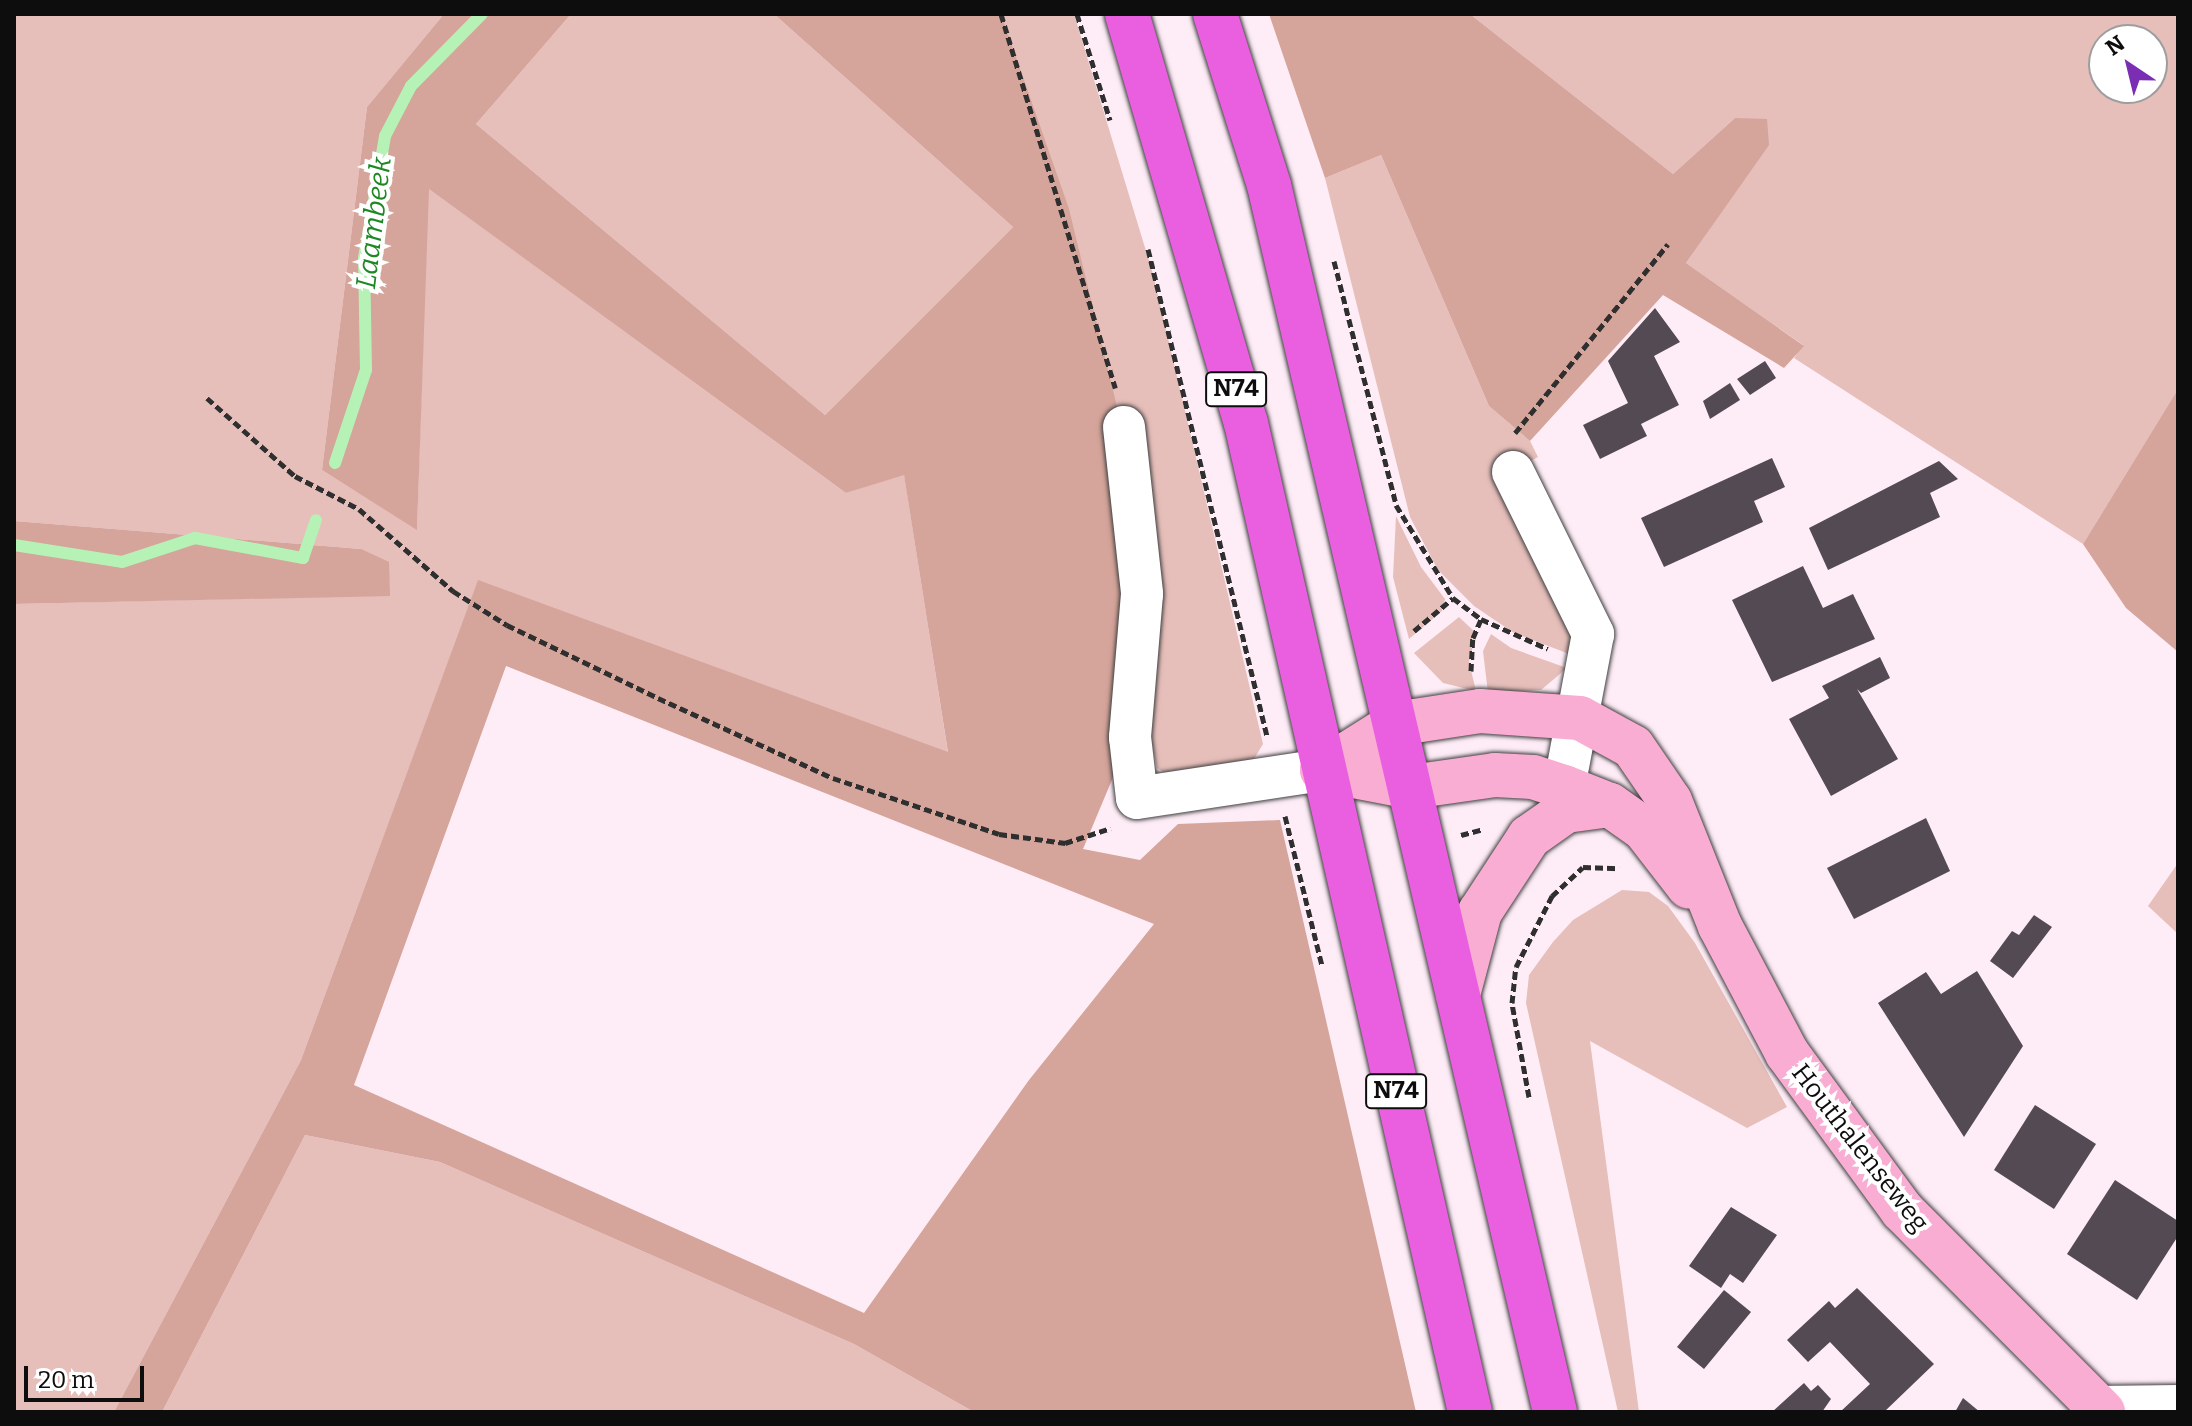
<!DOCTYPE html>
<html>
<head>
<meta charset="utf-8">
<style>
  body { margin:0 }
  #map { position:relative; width:2192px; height:1426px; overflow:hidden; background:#feedf7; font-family:Bitter,serif }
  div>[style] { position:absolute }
  .green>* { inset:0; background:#e6beba }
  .forest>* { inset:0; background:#d5a49a }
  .stream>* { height:12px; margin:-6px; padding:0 6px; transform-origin:6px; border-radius:6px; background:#b6f2b6 }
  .building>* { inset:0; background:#544a54 }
  .path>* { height:5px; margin-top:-2.5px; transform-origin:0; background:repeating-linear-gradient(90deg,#2f2f2f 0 8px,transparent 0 12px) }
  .roads { filter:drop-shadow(0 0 2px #404040) drop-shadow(0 0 2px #404040) }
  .street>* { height:42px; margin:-21px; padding:0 21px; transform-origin:21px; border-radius:21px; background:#fff }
  .secondary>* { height:44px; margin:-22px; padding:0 22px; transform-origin:22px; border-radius:22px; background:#f9add3 }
  .highway>* { height:44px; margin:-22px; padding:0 22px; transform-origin:22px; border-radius:22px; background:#ea5fe0 }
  span { translate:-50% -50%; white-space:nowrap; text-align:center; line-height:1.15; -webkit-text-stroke:8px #fff; paint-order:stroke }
  .shield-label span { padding:2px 6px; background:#fff; border:2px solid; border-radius:6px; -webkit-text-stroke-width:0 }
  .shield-label { font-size:24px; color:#0d0d0d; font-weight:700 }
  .street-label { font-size:26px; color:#0d0d0d }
  .water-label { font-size:28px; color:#1e8823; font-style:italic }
  .frame { position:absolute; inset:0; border:16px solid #0d0d0d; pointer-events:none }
  .north { position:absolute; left:2088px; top:24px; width:80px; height:80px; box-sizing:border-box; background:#fff; border:2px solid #9e9e9e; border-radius:50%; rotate:325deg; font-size:22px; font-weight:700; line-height:32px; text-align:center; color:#0d0d0d }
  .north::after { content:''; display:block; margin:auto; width:28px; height:36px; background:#792eb3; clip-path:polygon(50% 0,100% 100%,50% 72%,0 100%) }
  .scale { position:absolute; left:24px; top:1366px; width:120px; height:36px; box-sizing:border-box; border:4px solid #0d0d0d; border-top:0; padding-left:10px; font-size:24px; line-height:28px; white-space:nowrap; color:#0d0d0d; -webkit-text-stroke:6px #fff; paint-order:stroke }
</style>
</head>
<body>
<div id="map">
  <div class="green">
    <div style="clip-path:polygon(14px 14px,444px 14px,367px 107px,322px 470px,417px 529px,428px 188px,846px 493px,904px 474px,948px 753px,478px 581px,301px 1060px,114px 1412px,14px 1412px,14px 604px,390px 595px,361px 549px,14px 521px)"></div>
    <div style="clip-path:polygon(571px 14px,774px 14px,1013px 227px,825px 415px,476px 124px)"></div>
    <div style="clip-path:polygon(1001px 14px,1074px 14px,1153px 274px,1263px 744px,1251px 764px,1178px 781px,1157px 768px)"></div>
    <div style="clip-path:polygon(evenodd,1470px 14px,2178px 14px,2178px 389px,2083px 544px,1794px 358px,1803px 345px,1686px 263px,1768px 145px,1735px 118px,1673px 174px,1470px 14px,2104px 40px,2152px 40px,2152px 88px,2104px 88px,2104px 40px)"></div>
    <div style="clip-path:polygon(1381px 155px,1489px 406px,1530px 441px,1538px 457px,1497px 479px,1576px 635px,1572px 655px,1514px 633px,1474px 606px,1438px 570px,1410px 517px,1325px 178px)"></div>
    <div style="clip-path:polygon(1396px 516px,1421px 567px,1445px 599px,1442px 611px,1409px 639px,1393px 577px)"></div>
    <div style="clip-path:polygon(1459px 617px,1476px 633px,1469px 662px,1476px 691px,1443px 683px,1414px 653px)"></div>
    <div style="clip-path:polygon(1491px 634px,1511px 648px,1567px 668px,1541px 690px,1488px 693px,1483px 651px)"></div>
    <div style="clip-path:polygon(2178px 863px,2178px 934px,2148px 906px)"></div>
    <div style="clip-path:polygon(1622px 890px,1649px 892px,1668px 906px,1695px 943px,1787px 1107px,1747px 1128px,1590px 1041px,1639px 1412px,1618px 1412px,1526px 1003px,1529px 975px,1553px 942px,1573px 920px)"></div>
    <div style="clip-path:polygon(305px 1135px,440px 1162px,854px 1344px,974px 1412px,162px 1412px)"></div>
  </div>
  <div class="forest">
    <div style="clip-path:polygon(evenodd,444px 14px,571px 14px,476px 124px,825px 415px,1013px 227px,774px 14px,1001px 14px,1069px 209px,1136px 485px,1132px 732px,1083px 849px,1140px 860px,1178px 824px,1280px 820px,1416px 1412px,974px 1412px,854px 1344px,440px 1162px,305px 1135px,162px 1412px,114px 1412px,301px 1060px,478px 580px,948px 752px,904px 475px,846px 493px,429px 189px,417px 530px,322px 470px,367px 107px,444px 14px,506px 666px,1154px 924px,1029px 1080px,864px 1313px,354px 1085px,506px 666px)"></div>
    <div style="clip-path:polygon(1269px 14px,1470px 14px,1673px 174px,1735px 118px,1767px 119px,1769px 145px,1686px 263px,1804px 346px,1784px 368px,1663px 295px,1530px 441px,1489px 406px,1381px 155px,1325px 178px)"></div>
    <div style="clip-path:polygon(2178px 389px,2178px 652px,2126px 608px,2083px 544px)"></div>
    <div style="clip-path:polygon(14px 521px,361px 549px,389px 562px,390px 596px,14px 604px)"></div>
  </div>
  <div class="stream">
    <div style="left:335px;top:463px;width:98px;rotate:-71.6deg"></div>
    <div style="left:366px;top:370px;width:112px;rotate:-91deg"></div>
    <div style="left:364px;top:258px;width:124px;rotate:-80.2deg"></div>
    <div style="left:385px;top:136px;width:56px;rotate:-62.5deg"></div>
    <div style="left:411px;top:86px;width:101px;rotate:-45.4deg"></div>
    <div style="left:14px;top:545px;width:109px;rotate:8.9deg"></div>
    <div style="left:122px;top:562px;width:77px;rotate:-18.2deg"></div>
    <div style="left:195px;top:538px;width:110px;rotate:10.5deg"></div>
    <div style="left:303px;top:558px;width:40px;rotate:-71.1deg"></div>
  </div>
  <div class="building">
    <div style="clip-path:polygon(1655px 308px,1680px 342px,1654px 356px,1679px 405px,1641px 424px,1647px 436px,1600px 459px,1583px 425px,1628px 403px,1608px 361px)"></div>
    <div style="clip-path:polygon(1765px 361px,1776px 378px,1750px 395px,1737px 379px)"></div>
    <div style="clip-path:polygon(1730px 383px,1740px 400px,1710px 419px,1703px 401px)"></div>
    <div style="clip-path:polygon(1772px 458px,1785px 487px,1754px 501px,1763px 522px,1664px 567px,1641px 518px)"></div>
    <div style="clip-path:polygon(1939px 461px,1958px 479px,1930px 493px,1940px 517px,1828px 570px,1809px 528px)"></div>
    <div style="clip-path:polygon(1803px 566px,1823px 608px,1853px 594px,1875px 639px,1772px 682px,1732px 600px)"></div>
    <div style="clip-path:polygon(1880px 657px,1890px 678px,1861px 693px,1857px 689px,1898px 759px,1831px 796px,1789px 719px,1829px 698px,1822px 686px)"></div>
    <div style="clip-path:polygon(1926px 818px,1950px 871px,1854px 919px,1827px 868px)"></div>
    <div style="clip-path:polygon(2034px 915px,2052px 927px,2013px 978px,1990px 961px,2012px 931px,2019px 935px)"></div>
    <div style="clip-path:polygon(1977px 971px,2023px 1046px,1964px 1137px,1878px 1003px,1926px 972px,1941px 994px)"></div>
    <div style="clip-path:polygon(2035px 1105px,2096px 1144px,2054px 1209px,1994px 1170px)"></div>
    <div style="clip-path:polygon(2115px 1180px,2178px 1221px,2178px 1236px,2137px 1300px,2067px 1254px)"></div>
    <div style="clip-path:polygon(1731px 1207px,1777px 1235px,1743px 1283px,1730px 1274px,1721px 1288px,1689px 1266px)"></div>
    <div style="clip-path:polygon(1857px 1288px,1934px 1364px,1884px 1412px,1840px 1412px,1870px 1384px,1830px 1342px,1808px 1362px,1787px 1340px,1829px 1301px,1835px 1308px)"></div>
    <div style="clip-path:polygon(1724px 1290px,1751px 1312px,1704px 1369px,1677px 1347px)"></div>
    <div style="clip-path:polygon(1804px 1383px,1811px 1391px,1818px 1385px,1831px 1399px,1822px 1412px,1772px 1412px)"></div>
    <div style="clip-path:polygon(1963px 1398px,1980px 1412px,1955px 1412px)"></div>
  </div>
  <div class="path">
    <div style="left:1001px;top:14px;width:391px;rotate:73deg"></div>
    <div style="left:1077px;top:14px;width:111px;rotate:72.7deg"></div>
    <div style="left:1148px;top:249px;width:501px;rotate:76.27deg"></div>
    <div style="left:1334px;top:261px;width:252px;rotate:75.7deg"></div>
    <div style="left:1396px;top:505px;width:109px;rotate:58.5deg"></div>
    <div style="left:1453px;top:598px;width:35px;rotate:37deg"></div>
    <div style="left:1481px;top:619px;width:73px;rotate:24.1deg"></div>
    <div style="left:207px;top:398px;width:118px;rotate:41.6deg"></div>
    <div style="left:295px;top:476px;width:72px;rotate:27.3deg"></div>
    <div style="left:359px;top:509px;width:125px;rotate:41.1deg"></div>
    <div style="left:453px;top:591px;width:64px;rotate:32.2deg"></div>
    <div style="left:507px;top:625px;width:168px;rotate:25.8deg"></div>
    <div style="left:658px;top:698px;width:192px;rotate:24.6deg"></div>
    <div style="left:833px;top:778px;width:175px;rotate:18.6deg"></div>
    <div style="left:999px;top:834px;width:67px;rotate:7.8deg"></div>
    <div style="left:1065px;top:843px;width:48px;rotate:-18.1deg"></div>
    <div style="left:1515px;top:433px;width:243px;rotate:-51deg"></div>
    <div style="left:1414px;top:631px;width:51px;rotate:-40.2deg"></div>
    <div style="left:1471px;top:671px;width:33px;rotate:-87deg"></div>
    <div style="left:1473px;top:638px;width:21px;rotate:-67deg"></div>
    <div style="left:1285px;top:816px;width:154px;rotate:76.1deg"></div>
    <div style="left:1461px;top:835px;width:23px;rotate:-15deg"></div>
    <div style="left:1529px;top:1097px;width:96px;rotate:-100.3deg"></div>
    <div style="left:1512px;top:1003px;width:36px;rotate:-84deg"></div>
    <div style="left:1516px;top:967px;width:80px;rotate:-63.1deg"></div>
    <div style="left:1552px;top:896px;width:42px;rotate:-43.1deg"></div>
    <div style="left:1583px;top:867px;width:36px;rotate:2deg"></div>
  </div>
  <div class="roads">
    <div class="street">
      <div style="left:1124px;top:427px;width:168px;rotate:83.8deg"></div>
      <div style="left:1142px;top:594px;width:144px;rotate:94.8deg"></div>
      <div style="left:1130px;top:737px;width:61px;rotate:83.5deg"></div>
      <div style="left:1137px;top:798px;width:187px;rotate:-8.6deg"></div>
      <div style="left:1513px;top:472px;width:181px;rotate:63.7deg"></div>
      <div style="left:1593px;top:634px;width:156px;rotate:100.7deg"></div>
      <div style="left:2097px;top:1407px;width:81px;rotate:-0.7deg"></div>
    </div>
    <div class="secondary">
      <div style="left:1322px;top:770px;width:86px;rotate:-32.2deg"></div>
      <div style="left:1395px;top:724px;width:86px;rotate:-8.7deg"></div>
      <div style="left:1480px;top:711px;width:100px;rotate:4deg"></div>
      <div style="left:1580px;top:718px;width:60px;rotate:28.7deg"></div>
      <div style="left:1633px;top:747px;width:65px;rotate:55.6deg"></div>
      <div style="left:1670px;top:801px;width:135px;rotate:68.2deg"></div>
      <div style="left:1720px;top:926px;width:144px;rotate:62.2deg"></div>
      <div style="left:1787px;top:1053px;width:195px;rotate:53.8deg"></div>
      <div style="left:1902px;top:1210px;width:285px;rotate:45.1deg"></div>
      <div style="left:1322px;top:770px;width:91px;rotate:10.8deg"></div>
      <div style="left:1411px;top:787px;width:85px;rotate:-8.1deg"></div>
      <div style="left:1495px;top:775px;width:38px;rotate:3deg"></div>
      <div style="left:1533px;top:777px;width:33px;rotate:18deg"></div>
      <div style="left:1564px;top:787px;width:49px;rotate:21.4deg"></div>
      <div style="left:1610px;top:805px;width:42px;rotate:35.2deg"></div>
      <div style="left:1644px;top:829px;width:73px;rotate:52.2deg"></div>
      <div style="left:1458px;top:995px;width:86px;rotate:-75.2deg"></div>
      <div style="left:1480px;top:912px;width:90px;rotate:-56.8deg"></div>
      <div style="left:1529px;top:837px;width:45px;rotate:-35.1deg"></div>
      <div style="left:1566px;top:811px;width:44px;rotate:-7.8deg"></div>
    </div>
    <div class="highway">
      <div style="left:1127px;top:14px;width:426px;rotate:73.8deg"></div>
      <div style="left:1246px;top:423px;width:1014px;rotate:77.24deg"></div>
      <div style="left:1215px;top:14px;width:179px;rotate:72.5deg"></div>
      <div style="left:1269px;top:185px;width:1260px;rotate:76.88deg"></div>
    </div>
  </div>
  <div class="shield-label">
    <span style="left:1236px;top:389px">N74</span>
    <span style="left:1396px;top:1091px">N74</span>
  </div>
  <div class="street-label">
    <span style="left:1860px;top:1148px;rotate:52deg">Houthalenseweg</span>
  </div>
  <div class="water-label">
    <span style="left:374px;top:223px;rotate:-83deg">Laambeek</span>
  </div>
  <div class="frame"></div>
  <div class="north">N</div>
  <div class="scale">20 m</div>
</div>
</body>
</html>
